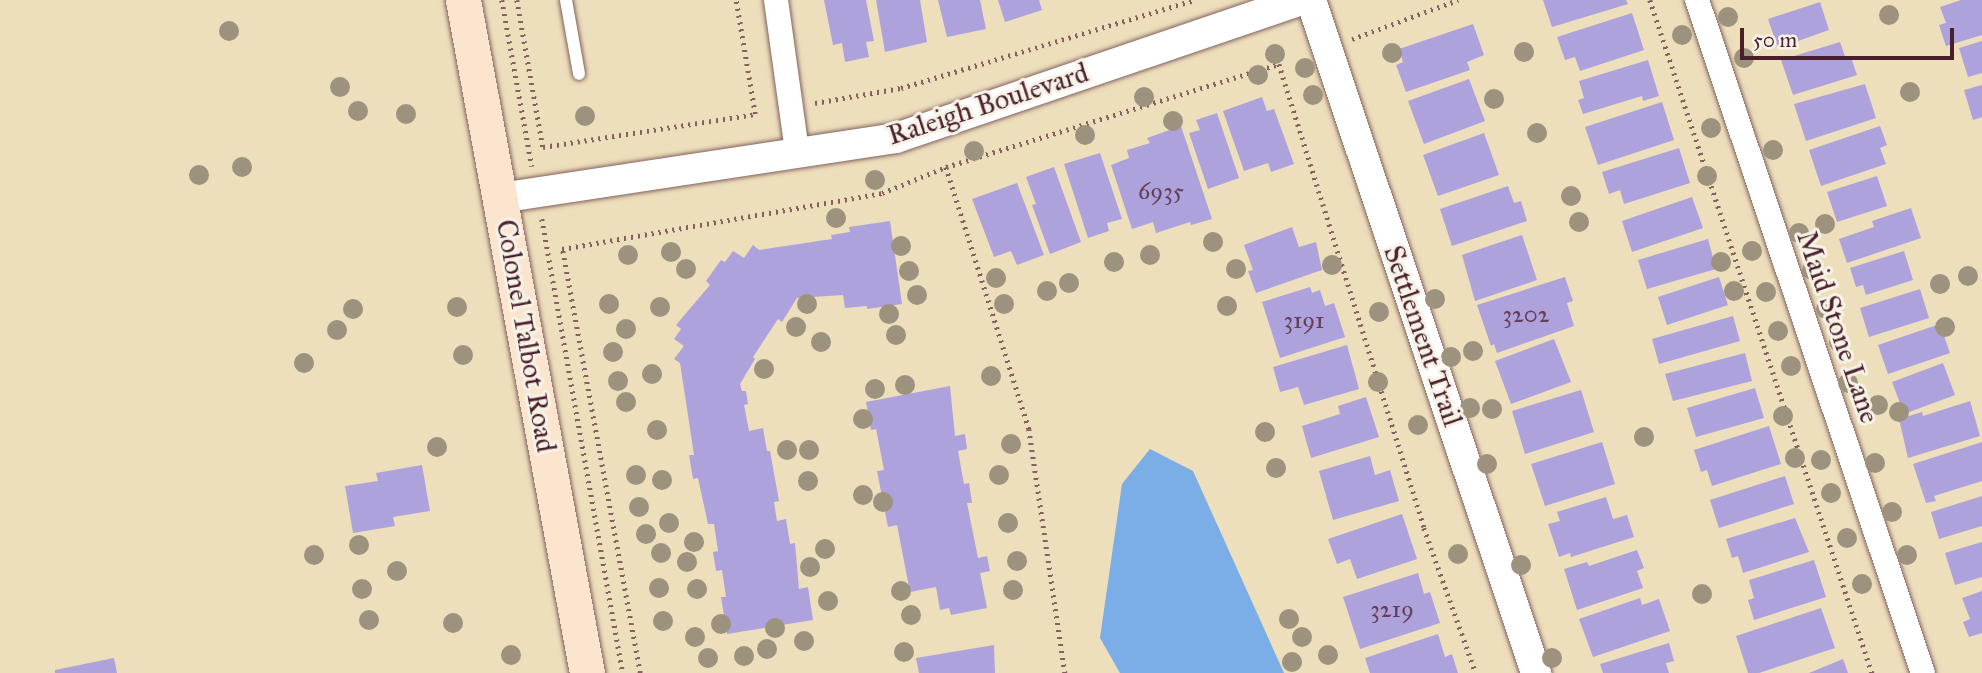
<!DOCTYPE html>
<html>
<head>
<meta charset="utf-8">
<style>
  body { margin:0 }
  #map { position:relative; width:1982px; height:673px; overflow:hidden; background:#eddebc; font-family:"IM FELL Great Primer",serif }
  div>[style] { position:absolute }
  .water>* { inset:0; background:#7bade7 }
  .building>* { inset:0; background:#aea2dd }
  .path>* { height:4.5px; margin-top:-2.25px; transform-origin:0; background:repeating-linear-gradient(90deg,#83625e 0 2px,transparent 0 7px) }
  .roads { filter:drop-shadow(0 0 2px #83625e) drop-shadow(0 0 2px #83625e) }
  .service>* { height:12px; margin:-6px; padding:0 6px; transform-origin:6px; border-radius:6px; background:#fff }
  .minor>* { height:24px; margin:-12px; padding:0 12px; transform-origin:12px; border-radius:12px; background:#fff }
  .tertiary>* { height:30px; margin:-15px; padding:0 15px; transform-origin:15px; border-radius:15px; background:#fff }
  .secondary>* { height:35px; margin:-17.5px; padding:0 17.5px; transform-origin:17.5px; border-radius:17.5px; background:#fce5cf }
  .trees>* { width:20px; height:20px; margin:-10px; border-radius:50%; background:#9c927d }
  span { translate:-50% -50%; white-space:nowrap; text-align:center; line-height:1.15; -webkit-text-stroke:6px #f7f3e8; paint-order:stroke }
  .number-label { font-size:24px; color:#634058 }
  .number-label span { -webkit-text-stroke-width:0 }
  .street-label { font-size:28px; color:#4a1f2b }
  .scale { position:absolute; left:1740px; top:28px; width:214px; height:32px; box-sizing:border-box; border:4px solid #4a1f2b; border-top:0; padding-left:9px; font-size:21px; line-height:24px; white-space:nowrap; color:#4a1f2b; -webkit-text-stroke:5px #f7f3e8; paint-order:stroke }
</style>
</head>
<body>
<div id="map">
  <div class="water">
    <div style="clip-path:polygon(1150px 449px,1193px 471px,1284px 673px,1120px 673px,1100px 638px,1122px 484px)"></div>
  </div>
  <div class="building">
    <div style="clip-path:polygon(824px 0,866px 0,874px 41px,866px 42px,869px 57px,845px 62px,842px 43px,833px 45px)"></div>
    <div style="clip-path:polygon(876px 0,920px 0,927px 42px,885px 52px)"></div>
    <div style="clip-path:polygon(938px 0,980px 0,986px 29px,947px 37px)"></div>
    <div style="clip-path:polygon(998px 0,1039px 0,1042px 10px,1005px 22px)"></div>
    <div style="clip-path:polygon(1543px 0,1626px 0,1628px 4px,1552px 27px)"></div>
    <div style="clip-path:polygon(1961px 0,1982px 0,1982px 35px,1946px 46px,1939px 25px,1946px 23px,1940px 7px)"></div>
    <div style="clip-path:polygon(1820px 2px,1829px 30px,1778px 48px,1768px 19px)"></div>
    <div style="clip-path:polygon(1632px 13px,1644px 50px,1580px 71px,1575px 57px,1565px 60px,1557px 37px)"></div>
    <div style="clip-path:polygon(1473px 24px,1484px 55px,1467px 62px,1470px 70px,1406px 92px,1396px 65px,1403px 62px,1399px 49px)"></div>
    <div style="clip-path:polygon(1982px 41px,1982px 73px,1968px 77px,1959px 48px)"></div>
    <div style="clip-path:polygon(1840px 42px,1846px 59px,1851px 57px,1857px 75px,1793px 95px,1781px 60px)"></div>
    <div style="clip-path:polygon(1648px 60px,1659px 96px,1643px 101px,1642px 96px,1583px 114px,1578px 100px,1584px 98px,1579px 81px)"></div>
    <div style="clip-path:polygon(1469px 79px,1485px 121px,1424px 144px,1408px 101px)"></div>
    <div style="clip-path:polygon(1865px 84px,1876px 118px,1806px 141px,1794px 104px)"></div>
    <div style="clip-path:polygon(1982px 85px,1982px 117px,1973px 120px,1964px 90px)"></div>
    <div style="clip-path:polygon(1262px 97px,1267px 111px,1274px 109px,1294px 164px,1271px 172px,1268px 163px,1244px 171px,1223px 111px)"></div>
    <div style="clip-path:polygon(1662px 102px,1674px 140px,1598px 165px,1585px 127px)"></div>
    <div style="clip-path:polygon(1217px 113px,1239px 178px,1208px 189px,1189px 133px,1200px 130px,1196px 120px)"></div>
    <div style="clip-path:polygon(1181px 126px,1212px 219px,1191px 225px,1190px 222px,1156px 233px,1153px 222px,1132px 229px,1111px 165px,1129px 158px,1127px 150px,1150px 143px,1147px 138px)"></div>
    <div style="clip-path:polygon(1880px 126px,1887px 145px,1880px 148px,1886px 164px,1821px 186px,1809px 150px)"></div>
    <div style="clip-path:polygon(1484px 133px,1499px 175px,1438px 196px,1423px 155px)"></div>
    <div style="clip-path:polygon(1679px 148px,1690px 183px,1624px 204px,1620px 190px,1609px 194px,1602px 172px)"></div>
    <div style="clip-path:polygon(1100px 153px,1122px 219px,1107px 223px,1109px 231px,1088px 238px,1064px 164px)"></div>
    <div style="clip-path:polygon(1054px 167px,1081px 242px,1050px 254px,1032px 205px,1036px 204px,1026px 177px)"></div>
    <div style="clip-path:polygon(1877px 176px,1887px 206px,1837px 222px,1827px 192px)"></div>
    <div style="clip-path:polygon(1017px 183px,1044px 255px,1017px 265px,1011px 251px,994px 257px,972px 199px)"></div>
    <div style="clip-path:polygon(1508px 186px,1514px 203px,1521px 201px,1527px 221px,1452px 246px,1440px 209px)"></div>
    <div style="clip-path:polygon(1692px 197px,1703px 228px,1632px 252px,1622px 221px)"></div>
    <div style="clip-path:polygon(1911px 208px,1921px 238px,1847px 263px,1839px 239px,1874px 227px,1872px 221px)"></div>
    <div style="clip-path:polygon(890px 221px,902px 304px,867px 309px,867px 306px,845px 308px,843px 295px,797px 298px,782px 322px,778px 319px,753px 357px,755px 359px,740px 384px,742px 391px,746px 391px,748px 404px,744px 405px,749px 431px,763px 428px,767px 451px,770px 451px,779px 501px,774px 502px,777px 521px,786px 519px,790px 544px,795px 543px,799px 589px,808px 587px,813px 620px,727px 634px,721px 597px,726px 597px,722px 570px,716px 571px,713px 552px,718px 551px,714px 524px,708px 524px,698px 478px,693px 479px,689px 455px,694px 455px,680px 363px,674px 359px,684px 346px,674px 339px,681px 329px,676px 325px,710px 285px,706px 281px,721px 260px,725px 262px,733px 251px,744px 258px,753px 245px,759px 250px,832px 239px,831px 235px,850px 232px,849px 227px)"></div>
    <div style="clip-path:polygon(1292px 227px,1299px 247px,1316px 242px,1322px 270px,1256px 293px,1248px 271px,1253px 270px,1244px 245px)"></div>
    <div style="clip-path:polygon(1522px 235px,1537px 280px,1475px 301px,1462px 255px)"></div>
    <div style="clip-path:polygon(1708px 239px,1716px 269px,1647px 289px,1638px 260px)"></div>
    <div style="clip-path:polygon(1904px 251px,1913px 280px,1866px 295px,1863px 285px,1856px 287px,1850px 268px)"></div>
    <div style="clip-path:polygon(1565px 277px,1573px 301px,1567px 303px,1574px 326px,1497px 353px,1494px 344px,1491px 346px,1477px 305px)"></div>
    <div style="clip-path:polygon(1719px 277px,1728px 305px,1667px 325px,1658px 297px)"></div>
    <div style="clip-path:polygon(1310px 287px,1312px 293px,1320px 290px,1325px 306px,1334px 303px,1345px 337px,1280px 358px,1262px 302px)"></div>
    <div style="clip-path:polygon(1920px 289px,1929px 318px,1869px 337px,1860px 308px)"></div>
    <div style="clip-path:polygon(1733px 316px,1740px 341px,1659px 364px,1652px 339px)"></div>
    <div style="clip-path:polygon(1940px 324px,1950px 353px,1888px 374px,1878px 345px)"></div>
    <div style="clip-path:polygon(1554px 339px,1571px 382px,1511px 404px,1495px 361px)"></div>
    <div style="clip-path:polygon(1347px 345px,1359px 389px,1304px 405px,1298px 387px,1280px 392px,1273px 367px)"></div>
    <div style="clip-path:polygon(1745px 353px,1752px 381px,1673px 401px,1665px 374px)"></div>
    <div style="clip-path:polygon(1943px 363px,1955px 395px,1904px 414px,1892px 382px)"></div>
    <div style="clip-path:polygon(950px 386px,955px 436px,965px 434px,967px 449px,958px 451px,964px 484px,969px 483px,972px 503px,967px 503px,978px 558px,987px 556px,990px 571px,980px 573px,987px 608px,951px 615px,949px 608px,940px 610px,936px 587px,910px 592px,897px 525px,888px 527px,877px 471px,884px 470px,876px 429px,871px 430px,866px 402px)"></div>
    <div style="clip-path:polygon(1755px 388px,1764px 418px,1696px 437px,1687px 408px)"></div>
    <div style="clip-path:polygon(1581px 390px,1594px 432px,1525px 454px,1512px 411px)"></div>
    <div style="clip-path:polygon(1366px 397px,1379px 437px,1311px 458px,1302px 426px,1340px 414px,1338px 406px)"></div>
    <div style="clip-path:polygon(1970px 401px,1980px 436px,1908px 458px,1899px 419px,1922px 412px,1923px 416px)"></div>
    <div style="clip-path:polygon(1769px 426px,1781px 464px,1712px 486px,1707px 470px,1701px 472px,1694px 450px)"></div>
    <div style="clip-path:polygon(1602px 442px,1615px 484px,1545px 506px,1531px 464px)"></div>
    <div style="clip-path:polygon(1982px 442px,1982px 481px,1934px 496px,1936px 501px,1926px 503px,1913px 464px)"></div>
    <div style="clip-path:polygon(1370px 456px,1375px 475px,1390px 470px,1399px 501px,1333px 520px,1319px 471px)"></div>
    <div style="clip-path:polygon(422px 465px,430px 511px,393px 517px,395px 526px,353px 533px,345px 486px,378px 481px,376px 473px)"></div>
    <div style="clip-path:polygon(1785px 476px,1794px 504px,1719px 528px,1710px 500px)"></div>
    <div style="clip-path:polygon(1982px 496px,1982px 526px,1939px 539px,1931px 512px)"></div>
    <div style="clip-path:polygon(1606px 497px,1613px 519px,1627px 515px,1634px 537px,1571px 557px,1570px 553px,1559px 557px,1548px 524px,1560px 521px,1557px 512px)"></div>
    <div style="clip-path:polygon(1402px 514px,1417px 559px,1357px 579px,1350px 559px,1337px 564px,1328px 539px)"></div>
    <div style="clip-path:polygon(1795px 518px,1809px 552px,1743px 573px,1738px 556px,1732px 558px,1726px 539px)"></div>
    <div style="clip-path:polygon(1982px 542px,1982px 577px,1955px 585px,1945px 553px)"></div>
    <div style="clip-path:polygon(1637px 550px,1644px 568px,1637px 571px,1643px 588px,1577px 610px,1564px 569px,1587px 562px,1589px 566px)"></div>
    <div style="clip-path:polygon(1814px 560px,1826px 597px,1754px 620px,1748px 600px,1754px 598px,1749px 580px)"></div>
    <div style="clip-path:polygon(1418px 573px,1424px 594px,1430px 592px,1440px 623px,1360px 649px,1343px 597px)"></div>
    <div style="clip-path:polygon(1982px 591px,1982px 633px,1969px 637px,1963px 622px,1970px 619px,1962px 598px)"></div>
    <div style="clip-path:polygon(1640px 598px,1642px 605px,1659px 599px,1670px 631px,1593px 657px,1579px 619px)"></div>
    <div style="clip-path:polygon(1821px 608px,1835px 648px,1759px 673px,1748px 673px,1736px 636px)"></div>
    <div style="clip-path:polygon(1438px 634px,1445px 657px,1452px 654px,1458px 673px,1370px 673px,1365px 658px)"></div>
    <div style="clip-path:polygon(1669px 643px,1674px 661px,1666px 663px,1669px 673px,1603px 673px,1600px 664px)"></div>
    <div style="clip-path:polygon(994px 645px,995px 673px,919px 673px,916px 658px)"></div>
    <div style="clip-path:polygon(114px 658px,117px 673px,55px 673px,55px 670px)"></div>
    <div style="clip-path:polygon(1843px 659px,1848px 673px,1809px 673px)"></div>
  </div>
  <div class="path">
    <div style="left:502px;top:0;width:169px;rotate:79.8deg"></div>
    <div style="left:517px;top:0;width:149px;rotate:80deg"></div>
    <div style="left:543px;top:147px;width:215px;rotate:-8.8deg"></div>
    <div style="left:755px;top:114px;width:116px;rotate:-99.5deg"></div>
    <div style="left:1650px;top:0;width:709px;rotate:71.74deg"></div>
    <div style="left:1352px;top:39px;width:113px;rotate:-20.2deg"></div>
    <div style="left:815px;top:103px;width:87px;rotate:-9.9deg"></div>
    <div style="left:901px;top:88px;width:307px;rotate:-16.7deg"></div>
    <div style="left:946px;top:167px;width:275px;rotate:72.4deg"></div>
    <div style="left:1029px;top:429px;width:247px;rotate:81.6deg"></div>
    <div style="left:542px;top:219px;width:461px;rotate:79.9deg"></div>
    <div style="left:640px;top:673px;width:431px;rotate:-100.4deg"></div>
    <div style="left:562px;top:249px;width:325px;rotate:-9.9deg"></div>
    <div style="left:882px;top:193px;width:69px;rotate:-22.1deg"></div>
    <div style="left:946px;top:167px;width:349px;rotate:-17.2deg"></div>
    <div style="left:1279px;top:64px;width:486px;rotate:72.6deg"></div>
    <div style="left:1424px;top:528px;width:154px;rotate:70.3deg"></div>
  </div>
  <div class="roads">
    <div class="service">
      <div style="left:566px;top:0;width:75px;rotate:80deg"></div>
    </div>
    <div class="minor">
      <div style="left:776px;top:0;width:153px;rotate:82.1deg"></div>
      <div style="left:1697px;top:0;width:710px;rotate:71.44deg"></div>
    </div>
    <div class="tertiary">
      <div style="left:1311px;top:0;width:710px;rotate:71.51deg"></div>
      <div style="left:500px;top:198px;width:401px;rotate:-8.6deg"></div>
      <div style="left:896px;top:138px;width:428px;rotate:-18.8deg"></div>
    </div>
    <div class="secondary">
      <div style="left:463px;top:0;width:684px;rotate:79.56deg"></div>
    </div>
  </div>
  <div class="trees">
    <div style="left:1889px;top:15px"></div>
    <div style="left:1728px;top:17px"></div>
    <div style="left:229px;top:31px"></div>
    <div style="left:1682px;top:35px"></div>
    <div style="left:1524px;top:52px"></div>
    <div style="left:1392px;top:53px"></div>
    <div style="left:1275px;top:54px"></div>
    <div style="left:1744px;top:58px"></div>
    <div style="left:1305px;top:68px"></div>
    <div style="left:1258px;top:75px"></div>
    <div style="left:340px;top:87px"></div>
    <div style="left:1910px;top:92px"></div>
    <div style="left:1313px;top:95px"></div>
    <div style="left:1144px;top:97px"></div>
    <div style="left:1494px;top:99px"></div>
    <div style="left:358px;top:111px"></div>
    <div style="left:406px;top:114px"></div>
    <div style="left:585px;top:116px"></div>
    <div style="left:1173px;top:121px"></div>
    <div style="left:1711px;top:128px"></div>
    <div style="left:1537px;top:133px"></div>
    <div style="left:1085px;top:135px"></div>
    <div style="left:1773px;top:150px"></div>
    <div style="left:974px;top:151px"></div>
    <div style="left:242px;top:167px"></div>
    <div style="left:199px;top:175px"></div>
    <div style="left:1707px;top:176px"></div>
    <div style="left:875px;top:180px"></div>
    <div style="left:1571px;top:196px"></div>
    <div style="left:836px;top:218px"></div>
    <div style="left:1579px;top:222px"></div>
    <div style="left:1825px;top:224px"></div>
    <div style="left:1799px;top:233px"></div>
    <div style="left:1213px;top:242px"></div>
    <div style="left:901px;top:246px"></div>
    <div style="left:1752px;top:251px"></div>
    <div style="left:671px;top:252px"></div>
    <div style="left:628px;top:255px"></div>
    <div style="left:1150px;top:255px"></div>
    <div style="left:1114px;top:262px"></div>
    <div style="left:1721px;top:262px"></div>
    <div style="left:1332px;top:265px"></div>
    <div style="left:686px;top:269px"></div>
    <div style="left:1236px;top:269px"></div>
    <div style="left:1812px;top:270px"></div>
    <div style="left:909px;top:271px"></div>
    <div style="left:1968px;top:276px"></div>
    <div style="left:996px;top:278px"></div>
    <div style="left:1069px;top:283px"></div>
    <div style="left:1940px;top:284px"></div>
    <div style="left:1047px;top:291px"></div>
    <div style="left:1734px;top:291px"></div>
    <div style="left:1766px;top:292px"></div>
    <div style="left:917px;top:295px"></div>
    <div style="left:1435px;top:299px"></div>
    <div style="left:609px;top:304px"></div>
    <div style="left:807px;top:304px"></div>
    <div style="left:1004px;top:304px"></div>
    <div style="left:1227px;top:306px"></div>
    <div style="left:457px;top:307px"></div>
    <div style="left:660px;top:307px"></div>
    <div style="left:353px;top:309px"></div>
    <div style="left:1826px;top:309px"></div>
    <div style="left:1379px;top:312px"></div>
    <div style="left:889px;top:314px"></div>
    <div style="left:796px;top:327px"></div>
    <div style="left:1945px;top:327px"></div>
    <div style="left:626px;top:329px"></div>
    <div style="left:337px;top:330px"></div>
    <div style="left:1778px;top:331px"></div>
    <div style="left:896px;top:335px"></div>
    <div style="left:821px;top:342px"></div>
    <div style="left:1839px;top:342px"></div>
    <div style="left:1473px;top:351px"></div>
    <div style="left:613px;top:352px"></div>
    <div style="left:463px;top:355px"></div>
    <div style="left:1451px;top:357px"></div>
    <div style="left:304px;top:363px"></div>
    <div style="left:1791px;top:366px"></div>
    <div style="left:764px;top:369px"></div>
    <div style="left:652px;top:374px"></div>
    <div style="left:991px;top:376px"></div>
    <div style="left:618px;top:381px"></div>
    <div style="left:1378px;top:382px"></div>
    <div style="left:1848px;top:383px"></div>
    <div style="left:905px;top:385px"></div>
    <div style="left:875px;top:389px"></div>
    <div style="left:626px;top:402px"></div>
    <div style="left:1878px;top:405px"></div>
    <div style="left:1470px;top:408px"></div>
    <div style="left:1492px;top:409px"></div>
    <div style="left:1899px;top:412px"></div>
    <div style="left:1783px;top:416px"></div>
    <div style="left:863px;top:419px"></div>
    <div style="left:1418px;top:425px"></div>
    <div style="left:657px;top:430px"></div>
    <div style="left:1265px;top:432px"></div>
    <div style="left:1644px;top:437px"></div>
    <div style="left:1011px;top:444px"></div>
    <div style="left:437px;top:447px"></div>
    <div style="left:787px;top:450px"></div>
    <div style="left:809px;top:450px"></div>
    <div style="left:1795px;top:458px"></div>
    <div style="left:1821px;top:460px"></div>
    <div style="left:1875px;top:463px"></div>
    <div style="left:1487px;top:464px"></div>
    <div style="left:1276px;top:468px"></div>
    <div style="left:636px;top:475px"></div>
    <div style="left:999px;top:475px"></div>
    <div style="left:662px;top:480px"></div>
    <div style="left:808px;top:481px"></div>
    <div style="left:1831px;top:493px"></div>
    <div style="left:863px;top:495px"></div>
    <div style="left:883px;top:502px"></div>
    <div style="left:639px;top:507px"></div>
    <div style="left:1892px;top:512px"></div>
    <div style="left:669px;top:523px"></div>
    <div style="left:1008px;top:523px"></div>
    <div style="left:646px;top:534px"></div>
    <div style="left:1847px;top:538px"></div>
    <div style="left:694px;top:542px"></div>
    <div style="left:359px;top:545px"></div>
    <div style="left:825px;top:549px"></div>
    <div style="left:661px;top:553px"></div>
    <div style="left:1458px;top:554px"></div>
    <div style="left:314px;top:555px"></div>
    <div style="left:1907px;top:555px"></div>
    <div style="left:1017px;top:561px"></div>
    <div style="left:687px;top:562px"></div>
    <div style="left:1521px;top:565px"></div>
    <div style="left:810px;top:567px"></div>
    <div style="left:397px;top:571px"></div>
    <div style="left:1862px;top:584px"></div>
    <div style="left:659px;top:588px"></div>
    <div style="left:362px;top:589px"></div>
    <div style="left:697px;top:589px"></div>
    <div style="left:1013px;top:590px"></div>
    <div style="left:901px;top:591px"></div>
    <div style="left:1702px;top:594px"></div>
    <div style="left:828px;top:601px"></div>
    <div style="left:911px;top:615px"></div>
    <div style="left:1289px;top:619px"></div>
    <div style="left:369px;top:620px"></div>
    <div style="left:663px;top:621px"></div>
    <div style="left:453px;top:623px"></div>
    <div style="left:721px;top:624px"></div>
    <div style="left:775px;top:628px"></div>
    <div style="left:695px;top:637px"></div>
    <div style="left:1302px;top:637px"></div>
    <div style="left:804px;top:641px"></div>
    <div style="left:767px;top:649px"></div>
    <div style="left:904px;top:652px"></div>
    <div style="left:511px;top:655px"></div>
    <div style="left:1328px;top:655px"></div>
    <div style="left:744px;top:656px"></div>
    <div style="left:708px;top:658px"></div>
    <div style="left:1552px;top:658px"></div>
    <div style="left:1292px;top:662px"></div>
  </div>
  <div class="number-label">
    <span style="left:1161px;top:192px">6935</span>
    <span style="left:1526px;top:315px">3202</span>
    <span style="left:1304px;top:321px">3191</span>
    <span style="left:1392px;top:610px">3219</span>
  </div>
  <div class="street-label">
    <span style="left:988px;top:104px;rotate:-18deg">Raleigh Boulevard</span>
    <span style="left:1838px;top:327px;rotate:71deg">Maid Stone Lane</span>
    <span style="left:526px;top:336px;rotate:80deg">Colonel Talbot Road</span>
    <span style="left:1423px;top:336px;rotate:71deg">Settlement Trail</span>
  </div>
  <div class="scale">50 m</div>
</div>
</body>
</html>
